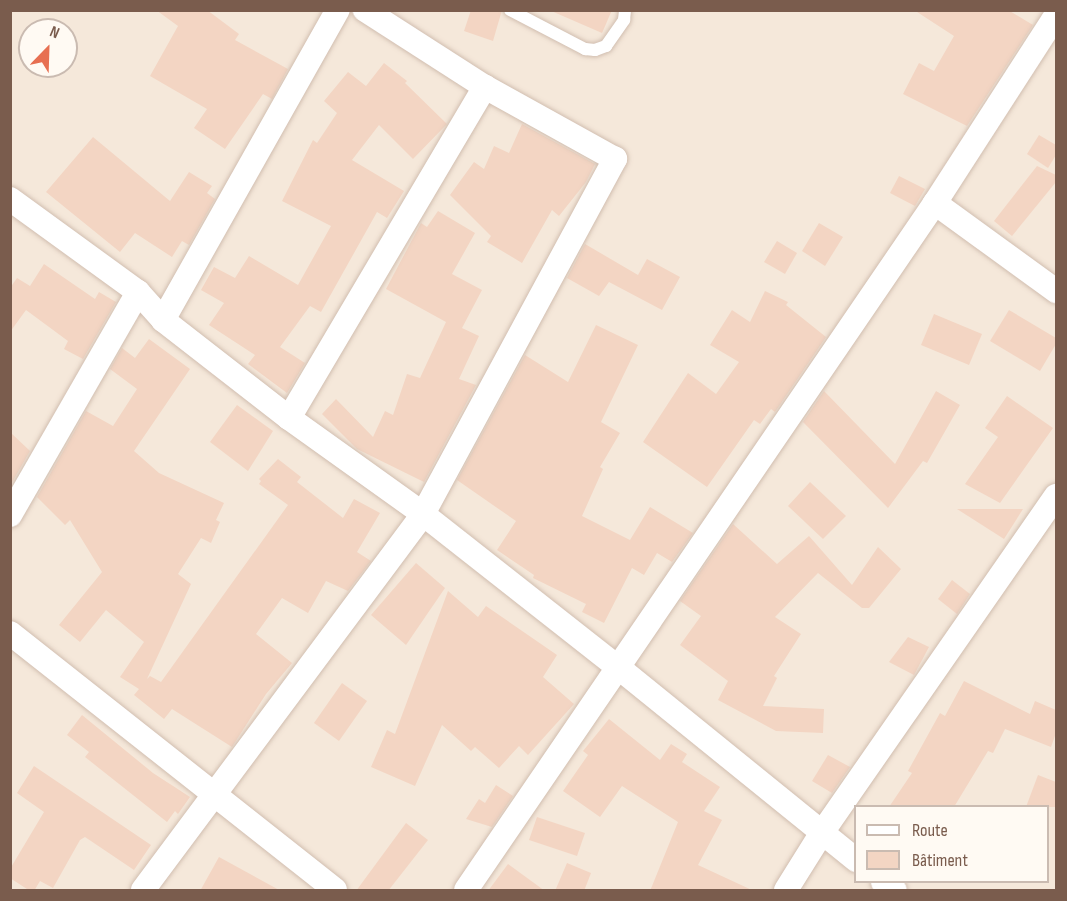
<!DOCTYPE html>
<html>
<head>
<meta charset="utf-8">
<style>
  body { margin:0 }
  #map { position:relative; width:1067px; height:901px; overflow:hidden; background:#fdf6ec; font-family:"Sofia Sans Condensed",sans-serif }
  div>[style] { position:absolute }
  .residential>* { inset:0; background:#f5e8da }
  .building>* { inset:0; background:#f3d5c3 }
  .roads { filter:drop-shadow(0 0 2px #d1beb0) drop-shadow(0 0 2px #d1beb0) }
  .lane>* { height:12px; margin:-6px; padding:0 6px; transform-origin:6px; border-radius:6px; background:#fff }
  .street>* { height:24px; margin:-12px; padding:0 12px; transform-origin:12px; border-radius:12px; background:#fff }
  span { translate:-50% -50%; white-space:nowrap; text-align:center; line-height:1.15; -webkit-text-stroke:5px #fffaf3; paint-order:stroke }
  .frame { position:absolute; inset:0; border:12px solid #7a5c4d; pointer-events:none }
  .legend { position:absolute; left:854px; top:805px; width:195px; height:78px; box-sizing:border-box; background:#fffaf3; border:2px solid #cabbb1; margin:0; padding:8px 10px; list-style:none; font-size:18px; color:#7a5c4d }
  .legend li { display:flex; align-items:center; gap:12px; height:30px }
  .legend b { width:30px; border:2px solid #cabbb1 }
  .north { position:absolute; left:18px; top:18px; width:60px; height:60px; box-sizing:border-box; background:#fffaf3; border:2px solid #cabbb1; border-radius:50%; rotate:23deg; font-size:16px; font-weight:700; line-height:24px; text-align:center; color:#7a5c4d }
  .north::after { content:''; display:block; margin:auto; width:21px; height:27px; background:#e76f51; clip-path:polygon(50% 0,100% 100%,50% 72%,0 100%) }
</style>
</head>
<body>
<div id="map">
  <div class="residential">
    <div style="clip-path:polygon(evenodd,11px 11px,1056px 11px,1056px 890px,11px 890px,11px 11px,30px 30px,66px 30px,66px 66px,30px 66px,30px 30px,11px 11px,856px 806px,1048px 806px,1048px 882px,856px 882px,856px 806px)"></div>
  </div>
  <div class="building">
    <div style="clip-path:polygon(156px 10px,207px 10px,239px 34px,235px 40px,288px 69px,272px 99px,263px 94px,225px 149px,194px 128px,207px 109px,150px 76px,178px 26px)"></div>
    <div style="clip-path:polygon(471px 10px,502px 10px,493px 41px,464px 31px)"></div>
    <div style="clip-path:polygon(549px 10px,612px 10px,602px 33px)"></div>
    <div style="clip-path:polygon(914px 10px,1008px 10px,1033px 25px,967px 126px,903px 94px,919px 63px,934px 71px,954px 36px)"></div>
    <div style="clip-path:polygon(384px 63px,407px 81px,405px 83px,447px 124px,413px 159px,379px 125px,352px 160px,404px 191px,387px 218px,377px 212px,321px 312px,310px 306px,280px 347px,305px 363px,287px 393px,248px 364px,255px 355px,209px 325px,224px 303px,201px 290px,214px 267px,235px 278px,249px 256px,298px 285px,331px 226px,282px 201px,313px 140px,317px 143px,337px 113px,324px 101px,348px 72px,366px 86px)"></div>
    <div style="clip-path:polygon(522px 124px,595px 164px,586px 182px,559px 216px,552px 210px,522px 263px,487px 242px,491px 236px,450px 195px,474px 162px,484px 169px,494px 146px,509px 153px)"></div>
    <div style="clip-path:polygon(1039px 135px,1056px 145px,1056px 155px,1048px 168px,1027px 154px)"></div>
    <div style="clip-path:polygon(93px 137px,170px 201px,189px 172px,212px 186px,207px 193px,215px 199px,189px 245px,182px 241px,172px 257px,135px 233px,120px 252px,46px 192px)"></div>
    <div style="clip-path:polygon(1037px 166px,1056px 175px,1056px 182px,1012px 236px,994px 221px)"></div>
    <div style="clip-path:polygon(899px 176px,925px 189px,915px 206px,890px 193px)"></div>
    <div style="clip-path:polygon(438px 211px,475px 233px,452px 274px,482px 290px,462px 328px,479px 336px,459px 379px,476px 385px,424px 482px,357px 449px,322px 414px,336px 399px,373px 437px,385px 411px,393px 415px,407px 374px,420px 378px,446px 322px,386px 289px,421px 223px,427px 227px)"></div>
    <div style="clip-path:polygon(819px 223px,843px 237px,825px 266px,802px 251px)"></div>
    <div style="clip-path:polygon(777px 241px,797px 253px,785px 274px,764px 262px)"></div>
    <div style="clip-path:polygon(585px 244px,638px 275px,647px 259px,680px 277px,662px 310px,609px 282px,599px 296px,567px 278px)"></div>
    <div style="clip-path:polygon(44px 264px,95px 299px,99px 292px,116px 302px,83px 359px,64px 349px,68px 341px,26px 310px,10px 332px,10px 288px,17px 278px,30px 286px)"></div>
    <div style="clip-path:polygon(765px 291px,788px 302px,786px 305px,826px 337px,775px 412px,771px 409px,760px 424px,754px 420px,707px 487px,643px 442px,688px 373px,716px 394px,739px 362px,710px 345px,732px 310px,750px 322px)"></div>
    <div style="clip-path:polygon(1009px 310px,1056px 338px,1056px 344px,1040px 371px,990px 341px)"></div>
    <div style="clip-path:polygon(934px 314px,982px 334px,969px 365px,921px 345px)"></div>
    <div style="clip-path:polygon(596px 325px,638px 345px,601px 422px,620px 433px,600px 467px,603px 469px,582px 516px,630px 540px,650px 507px,693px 533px,672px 562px,657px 553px,644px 575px,632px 568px,604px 623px,582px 612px,586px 604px,533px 578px,534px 575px,497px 550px,516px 521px,457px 480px,525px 355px,568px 382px)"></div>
    <div style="clip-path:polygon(149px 339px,190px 369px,134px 451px,159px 473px,224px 503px,216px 520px,220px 522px,211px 543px,201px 538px,178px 574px,191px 584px,147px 679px,150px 676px,161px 682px,288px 505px,259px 484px,261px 481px,259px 479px,278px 459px,301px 477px,297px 482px,343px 518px,354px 499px,380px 513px,357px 552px,371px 561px,348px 591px,326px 581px,308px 613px,282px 598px,256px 634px,292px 663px,266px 694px,232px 747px,172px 709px,164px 719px,134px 695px,139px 689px,120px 677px,144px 642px,106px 610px,80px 642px,59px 625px,102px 572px,70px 520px,65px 525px,37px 497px,86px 411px,113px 426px,137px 389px,110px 369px,122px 348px,135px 358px)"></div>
    <div style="clip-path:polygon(824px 391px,895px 464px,936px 391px,960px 405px,927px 463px,923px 461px,888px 508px,803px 422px)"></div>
    <div style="clip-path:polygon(1007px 396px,1053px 428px,1000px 503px,965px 484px,998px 437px,985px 428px)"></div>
    <div style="clip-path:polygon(237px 405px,273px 431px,248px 471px,210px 442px)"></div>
    <div style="clip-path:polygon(10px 432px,30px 451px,10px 486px)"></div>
    <div style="clip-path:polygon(810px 482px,846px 516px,823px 539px,788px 506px)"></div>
    <div style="clip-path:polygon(957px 509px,1023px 509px,1004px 539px)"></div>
    <div style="clip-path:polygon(733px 524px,777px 564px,809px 536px,852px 585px,878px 547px,901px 569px,869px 608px,862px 608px,818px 573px,775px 617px,801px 634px,774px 676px,777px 678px,763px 706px,824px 709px,823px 733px,776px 731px,718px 700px,728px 681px,680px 645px,701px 616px,680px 601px)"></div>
    <div style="clip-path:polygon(416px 563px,445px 588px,406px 645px,371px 615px)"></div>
    <div style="clip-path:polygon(952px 580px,970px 594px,957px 614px,938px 599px)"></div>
    <div style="clip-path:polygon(448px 591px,478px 617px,486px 606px,557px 655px,543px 677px,574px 704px,528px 755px,519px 746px,499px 768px,475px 747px,471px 751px,442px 725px,415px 786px,371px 767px,387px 730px,395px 734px)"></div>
    <div style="clip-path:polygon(908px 637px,929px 647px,914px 675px,889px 662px)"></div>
    <div style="clip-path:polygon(964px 681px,1030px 714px,1035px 701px,1056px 710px,1056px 733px,1051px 747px,1005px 729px,993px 753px,988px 751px,954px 807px,889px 807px,912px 773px,908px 771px,940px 713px,945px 716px)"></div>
    <div style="clip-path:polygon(342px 683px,367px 701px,339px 741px,314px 723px)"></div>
    <div style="clip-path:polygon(82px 715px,153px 773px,190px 797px,178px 814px,175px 811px,167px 822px,85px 757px,89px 752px,67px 735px)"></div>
    <div style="clip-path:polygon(609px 719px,660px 760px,671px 744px,687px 754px,682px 762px,720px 787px,704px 811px,722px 820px,698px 865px,754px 891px,650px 891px,678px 822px,622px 786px,600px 817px,563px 791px,588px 755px,583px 751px)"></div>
    <div style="clip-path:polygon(828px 755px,850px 767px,832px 793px,812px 781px)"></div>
    <div style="clip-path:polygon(34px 766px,151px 845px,134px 870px,85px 837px,80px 840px,53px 888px,40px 881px,34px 891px,30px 891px,10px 878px,10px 869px,44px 812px,17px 793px)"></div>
    <div style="clip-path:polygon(1038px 775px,1056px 782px,1056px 807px,1026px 807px)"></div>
    <div style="clip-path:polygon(496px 785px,513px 796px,492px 827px,466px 819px,479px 799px,485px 803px)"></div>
    <div style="clip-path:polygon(537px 817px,585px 833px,577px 856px,529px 840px)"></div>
    <div style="clip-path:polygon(406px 823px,428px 840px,388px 891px,356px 891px)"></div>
    <div style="clip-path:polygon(219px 857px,281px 891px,200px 891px)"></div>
    <div style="clip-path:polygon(567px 863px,591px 873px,584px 891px,555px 891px)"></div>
    <div style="clip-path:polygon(508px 864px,545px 891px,488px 891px)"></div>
  </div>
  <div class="roads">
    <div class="lane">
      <div style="left:510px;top:10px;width:85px;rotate:27.5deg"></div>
      <div style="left:585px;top:49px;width:10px;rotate:6deg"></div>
      <div style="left:595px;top:50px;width:12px;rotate:-20deg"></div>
      <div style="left:606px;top:46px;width:32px;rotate:-55deg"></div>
      <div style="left:624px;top:20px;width:10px;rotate:-84deg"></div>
    </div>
    <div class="street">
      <div style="left:10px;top:199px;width:158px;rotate:36deg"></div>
      <div style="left:138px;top:292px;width:38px;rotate:48deg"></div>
      <div style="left:163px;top:320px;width:160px;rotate:37.9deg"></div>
      <div style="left:289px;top:418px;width:165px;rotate:35.6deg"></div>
      <div style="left:423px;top:514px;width:249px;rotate:38.2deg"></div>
      <div style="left:619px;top:668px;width:305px;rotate:39deg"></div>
      <div style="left:935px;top:203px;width:150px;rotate:36deg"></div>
      <div style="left:163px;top:320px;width:356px;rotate:-60.6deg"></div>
      <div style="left:289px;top:418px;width:385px;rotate:-59.4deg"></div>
      <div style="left:10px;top:515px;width:257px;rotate:-60.1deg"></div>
      <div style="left:10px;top:633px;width:414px;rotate:38.3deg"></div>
      <div style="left:883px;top:882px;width:14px;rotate:34deg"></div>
      <div style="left:143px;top:890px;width:469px;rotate:-53.3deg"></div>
      <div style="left:423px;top:514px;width:404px;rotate:-61.6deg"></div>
      <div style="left:615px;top:159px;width:149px;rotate:-151deg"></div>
      <div style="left:485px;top:87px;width:143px;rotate:-147.3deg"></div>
      <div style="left:466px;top:890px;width:832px;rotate:-55.68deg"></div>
      <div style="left:935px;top:203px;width:224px;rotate:-57.2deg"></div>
      <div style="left:786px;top:890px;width:66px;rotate:-58deg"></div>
      <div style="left:821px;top:834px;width:412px;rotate:-55.2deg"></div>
    </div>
  </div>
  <div class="frame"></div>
  <ul class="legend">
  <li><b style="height:8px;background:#fff"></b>Route</li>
  <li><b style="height:16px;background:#f3d5c3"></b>Bâtiment</li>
  </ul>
  <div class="north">N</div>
</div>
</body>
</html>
